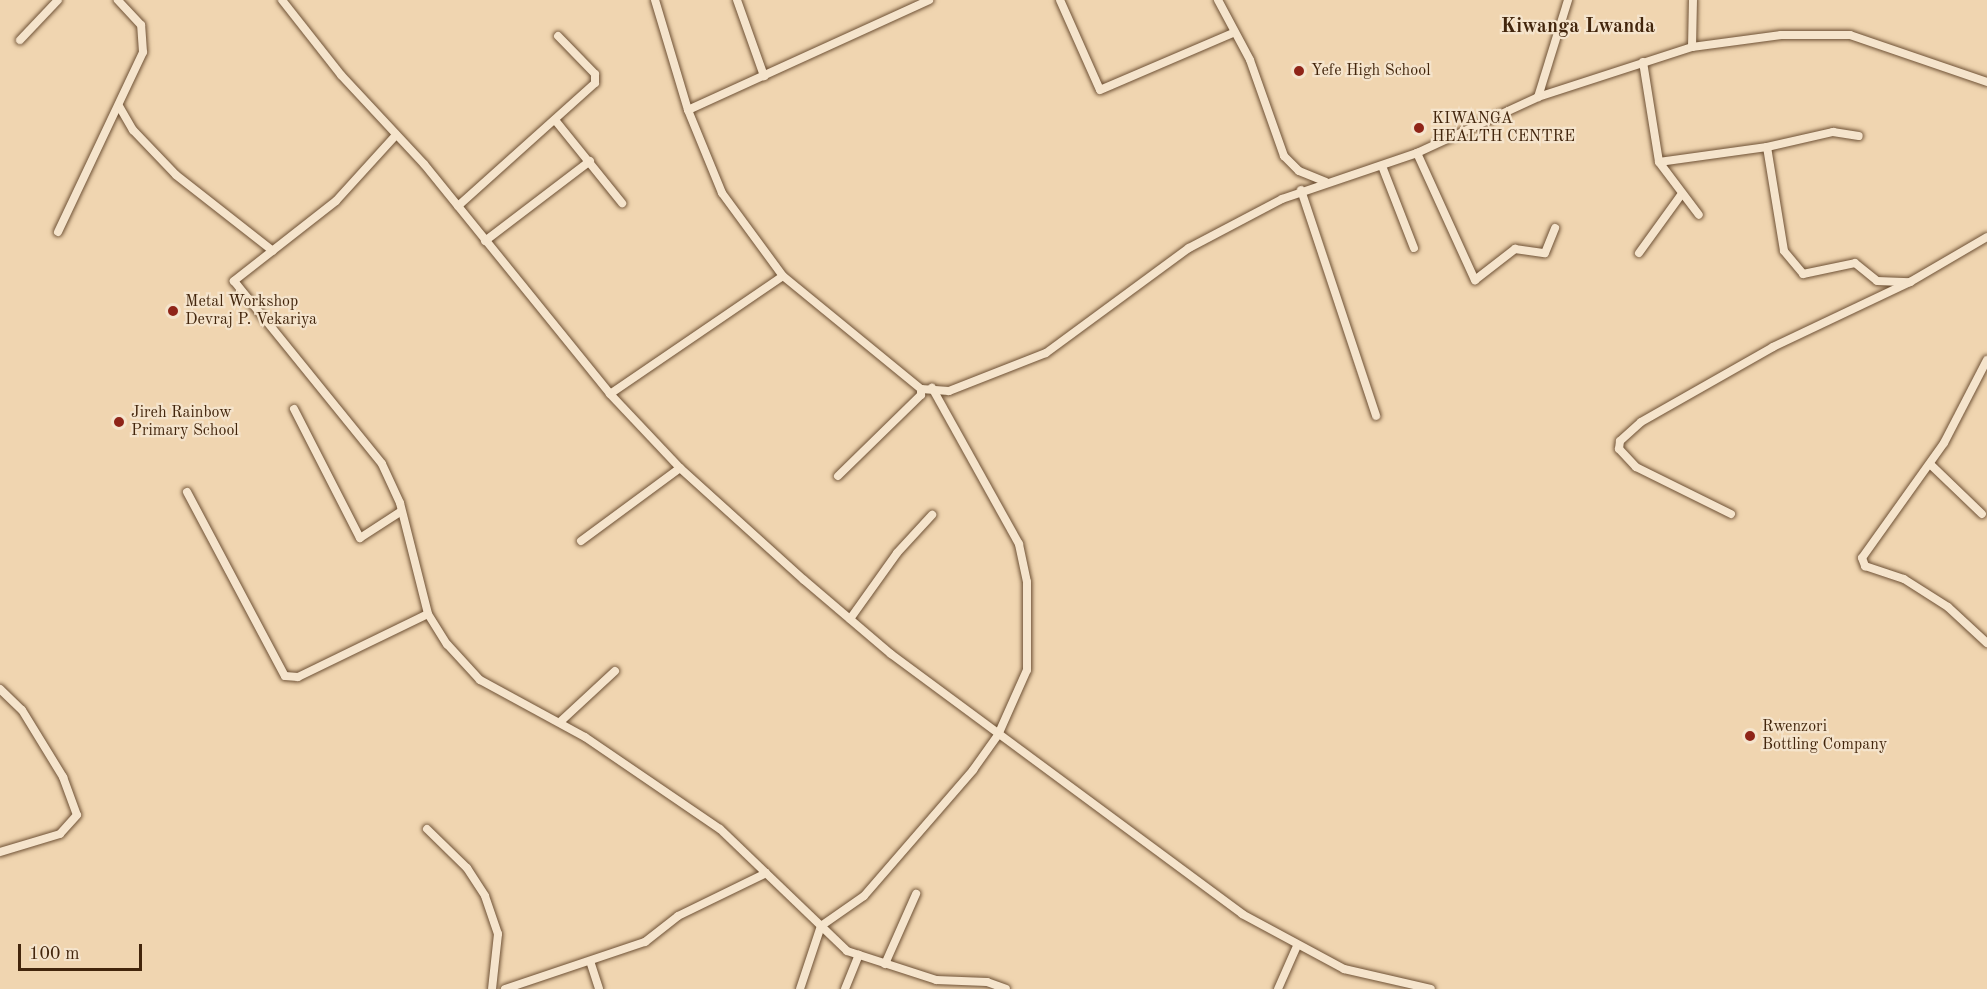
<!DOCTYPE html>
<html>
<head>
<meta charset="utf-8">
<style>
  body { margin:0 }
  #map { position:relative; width:1987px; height:989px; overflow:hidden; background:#f0d5b0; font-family:"Old Standard TT",serif }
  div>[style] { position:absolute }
  .roads { filter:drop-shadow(0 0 2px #6e5135) drop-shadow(0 0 2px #6e5135) }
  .minor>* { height:8px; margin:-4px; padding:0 4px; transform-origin:4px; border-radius:4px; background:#f5e4cc }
  .dots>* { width:16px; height:16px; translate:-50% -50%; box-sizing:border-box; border:3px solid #f5e4cc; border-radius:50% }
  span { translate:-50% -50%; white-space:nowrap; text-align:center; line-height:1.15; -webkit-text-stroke:4.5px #f5e4cc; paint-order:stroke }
  .poi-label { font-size:16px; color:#42250c }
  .left { translate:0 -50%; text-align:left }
  .quarter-label { font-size:20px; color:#42250c; font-weight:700 }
  .scale { position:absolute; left:18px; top:944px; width:124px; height:27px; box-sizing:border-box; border:3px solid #42250c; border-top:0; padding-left:8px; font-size:18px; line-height:21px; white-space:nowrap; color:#42250c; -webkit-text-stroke:4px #f5e4cc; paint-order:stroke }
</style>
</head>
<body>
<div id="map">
  <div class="roads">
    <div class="minor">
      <div style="left:282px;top:0;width:95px;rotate:51.8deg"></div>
      <div style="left:341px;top:75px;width:122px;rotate:47deg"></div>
      <div style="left:424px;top:164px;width:296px;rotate:51deg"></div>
      <div style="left:610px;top:394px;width:102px;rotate:46.6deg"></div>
      <div style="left:680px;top:468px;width:167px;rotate:42.1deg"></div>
      <div style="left:804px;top:580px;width:114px;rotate:40.4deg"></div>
      <div style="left:891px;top:654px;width:437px;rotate:36.5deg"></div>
      <div style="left:1242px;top:914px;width:116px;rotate:28.3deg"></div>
      <div style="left:1344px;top:969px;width:89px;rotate:12.9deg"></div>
      <div style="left:655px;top:0;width:115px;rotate:73.3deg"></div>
      <div style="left:688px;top:110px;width:90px;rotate:67.7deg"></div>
      <div style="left:722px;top:193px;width:103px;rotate:53.7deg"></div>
      <div style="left:737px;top:0;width:81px;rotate:70.4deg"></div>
      <div style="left:1060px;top:0;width:98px;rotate:66deg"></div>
      <div style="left:1100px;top:90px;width:145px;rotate:-23.2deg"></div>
      <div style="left:1218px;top:0;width:68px;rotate:61.9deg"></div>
      <div style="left:1250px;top:60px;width:102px;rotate:70.5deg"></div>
      <div style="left:1284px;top:156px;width:21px;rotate:45deg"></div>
      <div style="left:1299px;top:171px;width:29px;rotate:22deg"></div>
      <div style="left:20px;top:40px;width:55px;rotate:-46.5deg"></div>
      <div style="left:1692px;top:47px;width:47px;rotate:-88.8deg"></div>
      <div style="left:1643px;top:62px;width:101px;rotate:80.9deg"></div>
      <div style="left:1659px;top:162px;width:66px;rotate:53deg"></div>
      <div style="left:1538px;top:97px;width:102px;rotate:-72.8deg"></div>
      <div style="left:119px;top:106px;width:28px;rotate:60deg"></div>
      <div style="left:133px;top:130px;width:62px;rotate:46.3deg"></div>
      <div style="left:176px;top:175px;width:123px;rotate:38.1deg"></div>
      <div style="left:688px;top:110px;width:265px;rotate:-24.5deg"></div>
      <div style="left:555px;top:120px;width:107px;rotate:51.1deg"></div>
      <div style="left:396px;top:135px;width:89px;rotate:132.3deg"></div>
      <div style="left:336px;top:201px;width:130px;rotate:141.9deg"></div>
      <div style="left:234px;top:281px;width:235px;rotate:51deg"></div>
      <div style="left:382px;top:464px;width:43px;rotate:65.2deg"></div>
      <div style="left:400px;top:503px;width:114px;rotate:75.8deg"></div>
      <div style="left:428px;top:614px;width:36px;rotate:58deg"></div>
      <div style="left:447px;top:644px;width:49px;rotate:47.5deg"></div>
      <div style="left:480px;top:680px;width:119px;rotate:28.5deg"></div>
      <div style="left:585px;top:737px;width:163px;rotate:34.3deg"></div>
      <div style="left:720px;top:829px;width:176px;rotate:43.8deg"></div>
      <div style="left:847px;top:951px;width:94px;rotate:18deg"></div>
      <div style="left:936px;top:980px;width:51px;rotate:2.2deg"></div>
      <div style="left:987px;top:982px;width:20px;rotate:20deg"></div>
      <div style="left:1767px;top:147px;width:105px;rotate:80.7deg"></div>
      <div style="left:1784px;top:251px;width:30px;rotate:50deg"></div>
      <div style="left:1803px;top:274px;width:53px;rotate:-11.9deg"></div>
      <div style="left:1855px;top:263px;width:28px;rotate:39deg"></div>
      <div style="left:1877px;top:281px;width:33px;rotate:2deg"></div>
      <div style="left:1910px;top:282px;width:89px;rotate:-30.3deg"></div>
      <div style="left:1417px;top:153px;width:140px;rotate:65.5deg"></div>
      <div style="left:1475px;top:280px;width:51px;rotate:-37.8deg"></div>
      <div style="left:1515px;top:249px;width:30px;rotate:8deg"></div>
      <div style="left:1545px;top:253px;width:27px;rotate:-68deg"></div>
      <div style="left:1659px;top:162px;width:109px;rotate:-7.9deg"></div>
      <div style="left:1767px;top:147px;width:68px;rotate:-12.8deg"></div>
      <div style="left:1833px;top:132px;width:26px;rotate:9deg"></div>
      <div style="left:1382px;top:166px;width:88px;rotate:68.7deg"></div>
      <div style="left:1301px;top:190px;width:238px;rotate:71.6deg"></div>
      <div style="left:458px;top:206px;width:184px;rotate:-41.9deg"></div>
      <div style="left:595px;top:83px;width:9px;rotate:-90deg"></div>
      <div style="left:595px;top:74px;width:53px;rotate:-134.2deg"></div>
      <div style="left:58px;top:232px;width:199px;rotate:-64.7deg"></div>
      <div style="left:143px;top:52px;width:27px;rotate:-94deg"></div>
      <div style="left:141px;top:25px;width:34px;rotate:-133deg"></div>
      <div style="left:485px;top:241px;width:132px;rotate:-37.3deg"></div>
      <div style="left:1639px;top:253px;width:72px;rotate:-54.1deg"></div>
      <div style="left:1987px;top:360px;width:93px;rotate:117.4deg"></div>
      <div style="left:1944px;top:443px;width:141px;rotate:125.5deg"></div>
      <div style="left:1862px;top:558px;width:9px;rotate:69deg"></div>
      <div style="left:1865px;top:566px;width:41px;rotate:18.4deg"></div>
      <div style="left:1904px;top:579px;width:52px;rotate:32.5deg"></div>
      <div style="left:1948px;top:607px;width:53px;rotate:42.7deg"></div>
      <div style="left:610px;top:394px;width:209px;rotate:-34.3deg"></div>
      <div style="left:783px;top:276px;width:178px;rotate:39.3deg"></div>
      <div style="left:921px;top:389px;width:28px;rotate:4deg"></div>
      <div style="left:949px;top:391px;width:104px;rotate:-21.4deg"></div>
      <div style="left:1046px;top:353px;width:177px;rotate:-36.3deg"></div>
      <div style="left:1189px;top:248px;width:105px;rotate:-27.8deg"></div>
      <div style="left:1282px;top:199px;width:143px;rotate:-18.8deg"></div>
      <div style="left:1417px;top:153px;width:133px;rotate:-24.8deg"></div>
      <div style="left:1538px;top:97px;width:162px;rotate:-18deg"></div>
      <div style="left:1692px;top:47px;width:90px;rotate:-7.7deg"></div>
      <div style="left:1781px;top:35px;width:69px"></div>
      <div style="left:1850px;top:35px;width:145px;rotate:18.9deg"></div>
      <div style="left:294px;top:409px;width:145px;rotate:62.9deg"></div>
      <div style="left:360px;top:538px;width:48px;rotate:-33deg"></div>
      <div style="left:1930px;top:464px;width:72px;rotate:43.9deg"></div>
      <div style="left:838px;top:476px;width:116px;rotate:-44.3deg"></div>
      <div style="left:921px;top:395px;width:6px;rotate:-90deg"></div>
      <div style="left:187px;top:492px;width:208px;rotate:62deg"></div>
      <div style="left:285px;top:676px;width:13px;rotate:4deg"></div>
      <div style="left:298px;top:677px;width:144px;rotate:-25.9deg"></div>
      <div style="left:1731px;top:514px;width:106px;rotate:-153.7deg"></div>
      <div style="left:1636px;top:467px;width:25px;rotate:-133deg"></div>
      <div style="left:1619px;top:449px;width:8px;rotate:-83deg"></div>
      <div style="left:1620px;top:441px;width:28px;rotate:-42deg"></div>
      <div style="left:1641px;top:422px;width:152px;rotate:-29.6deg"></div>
      <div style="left:1773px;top:347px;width:152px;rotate:-25.4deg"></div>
      <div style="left:581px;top:541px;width:123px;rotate:-36.4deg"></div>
      <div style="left:850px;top:619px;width:81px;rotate:-54.5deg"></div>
      <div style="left:897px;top:553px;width:52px;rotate:-47.4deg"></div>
      <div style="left:0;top:689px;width:30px;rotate:44deg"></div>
      <div style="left:22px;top:710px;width:79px;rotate:58.5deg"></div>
      <div style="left:63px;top:777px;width:40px;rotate:69.8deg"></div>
      <div style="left:77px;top:815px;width:25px;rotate:132deg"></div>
      <div style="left:60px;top:834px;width:63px;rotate:163.3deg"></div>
      <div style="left:560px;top:722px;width:75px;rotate:-42.8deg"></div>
      <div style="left:427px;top:829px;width:56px;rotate:44.3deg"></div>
      <div style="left:467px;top:868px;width:33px;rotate:57deg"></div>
      <div style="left:485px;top:896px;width:40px;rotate:71.1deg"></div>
      <div style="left:498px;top:934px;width:55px;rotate:96.2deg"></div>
      <div style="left:591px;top:964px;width:26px;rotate:72deg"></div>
      <div style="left:885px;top:964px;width:77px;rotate:-66.1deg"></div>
      <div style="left:505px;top:989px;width:148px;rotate:-18.6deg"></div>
      <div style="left:645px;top:942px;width:42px;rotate:-38.2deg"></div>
      <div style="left:678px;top:916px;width:98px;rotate:-26deg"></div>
      <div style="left:800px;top:989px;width:66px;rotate:-71.6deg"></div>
      <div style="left:821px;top:926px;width:52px;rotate:-34.9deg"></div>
      <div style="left:864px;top:896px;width:167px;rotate:-49.1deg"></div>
      <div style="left:973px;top:770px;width:43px;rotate:-54.5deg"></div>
      <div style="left:998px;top:735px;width:71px;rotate:-66deg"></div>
      <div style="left:1027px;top:670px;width:88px;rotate:-90deg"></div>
      <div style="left:1027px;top:582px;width:39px;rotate:-102deg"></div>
      <div style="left:1019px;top:544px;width:179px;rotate:-119.1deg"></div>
      <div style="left:845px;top:989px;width:37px;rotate:-68deg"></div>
      <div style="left:1278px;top:989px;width:47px;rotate:-66.2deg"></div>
    </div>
  </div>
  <div class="dots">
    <div style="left:1299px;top:71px;background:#8f2418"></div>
    <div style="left:1419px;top:128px;background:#8f2418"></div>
    <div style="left:173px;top:311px;background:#8f2418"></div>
    <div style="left:119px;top:422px;background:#8f2418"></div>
    <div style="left:1750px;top:736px;background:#8f2418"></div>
  </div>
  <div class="poi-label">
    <span class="left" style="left:1311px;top:71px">Yefe High School</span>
    <span class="left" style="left:1432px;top:128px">KIWANGA<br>HEALTH CENTRE</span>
    <span class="left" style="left:185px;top:311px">Metal Workshop<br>Devraj P. Vekariya</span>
    <span class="left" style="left:131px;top:422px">Jireh Rainbow<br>Primary School</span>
    <span class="left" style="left:1762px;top:736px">Rwenzori<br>Bottling Company</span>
  </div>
  <div class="quarter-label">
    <span style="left:1578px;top:27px">Kiwanga Lwanda</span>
  </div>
  <div class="scale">100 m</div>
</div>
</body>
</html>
